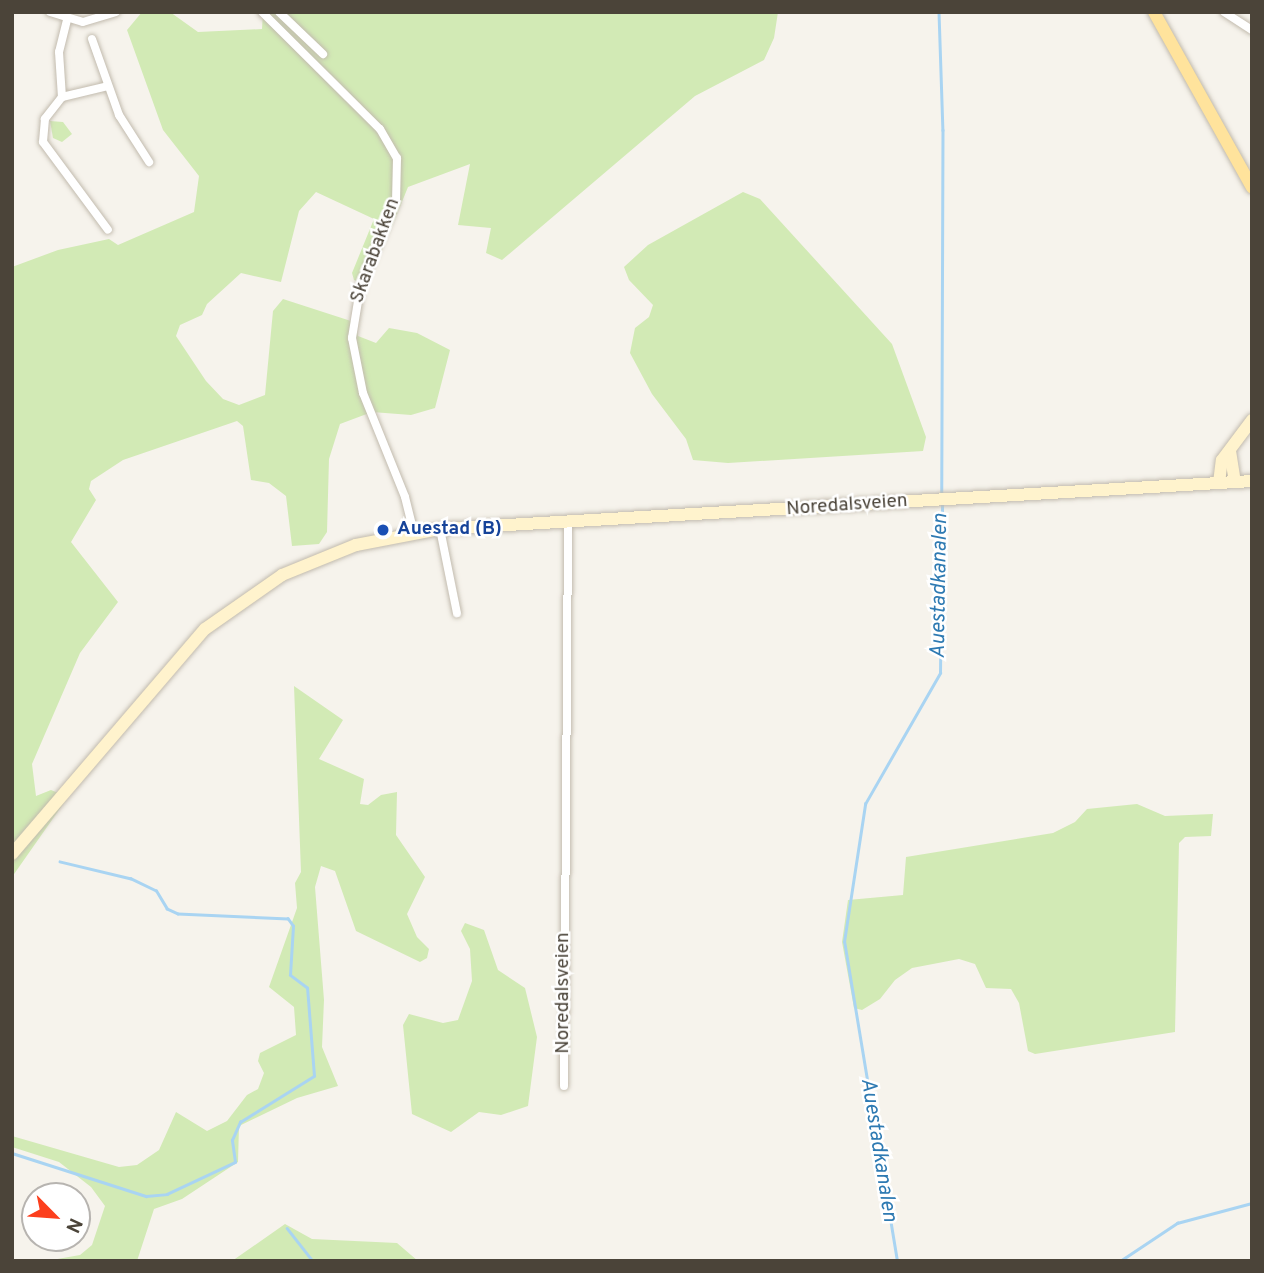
<!DOCTYPE html>
<html>
<head>
<meta charset="utf-8">
<style>
  body { margin:0 }
  #map { position:relative; width:1264px; height:1273px; overflow:hidden; background:#f6f3ec; font-family:Overpass,sans-serif }
  div>[style] { position:absolute }
  .green>* { inset:0; background:#d2eab5 }
  .stream>* { height:2.5px; margin:-1.25px; padding:0 1.25px; transform-origin:1.25px; border-radius:1.25px; background:#a9d4f2 }
  .roads { filter:drop-shadow(0 0 2px #c2bbae) drop-shadow(0 0 2px #c2bbae) }
  .street>* { height:8px; margin:-4px; padding:0 4px; transform-origin:4px; border-radius:4px; background:#fff }
  .secondary>* { height:12px; margin:-6px; padding:0 6px; transform-origin:6px; border-radius:6px; background:#fff3cd }
  .primary>* { height:12px; margin:-6px; padding:0 6px; transform-origin:6px; border-radius:6px; background:#ffe39c }
  .dots>* { width:19px; height:19px; translate:-50% -50%; box-sizing:border-box; border:4px solid #fff; border-radius:50% }
  span { translate:-50% -50%; white-space:nowrap; text-align:center; line-height:1.15; -webkit-text-stroke:5px #fff; paint-order:stroke }
  .street-label { font-size:19px; color:#4b4439 }
  .transit-label { font-size:19px; color:#164399; font-weight:700 }
  .left { translate:0 -50%; text-align:left }
  .water-label { font-size:21px; color:#2e7ab2; font-style:italic }
  .frame { position:absolute; inset:0; border:14px solid #4b4439; pointer-events:none }
  .north { position:absolute; left:21px; top:1182px; width:70px; height:70px; box-sizing:border-box; background:#fff; border:2px solid #b7b4b0; border-radius:50%; rotate:115deg; font-size:19px; font-weight:700; line-height:28px; text-align:center; color:#4b4439 }
  .north::after { content:''; display:block; margin:auto; width:24px; height:32px; background:#fc3f1d; clip-path:polygon(50% 0,100% 100%,50% 72%,0 100%) }
</style>
</head>
<body>
<div id="map">
  <div class="green">
    <div style="clip-path:polygon(142px 12px,170px 12px,198px 32px,262px 29px,263px 12px,778px 12px,774px 38px,764px 60px,695px 96px,502px 260px,486px 253px,491px 228px,458px 225px,470px 164px,408px 187px,384px 246px,361px 283px,354px 280px,352px 273px,374px 219px,316px 192px,299px 211px,281px 282px,241px 273px,207px 304px,202px 315px,180px 325px,176px 336px,206px 381px,223px 399px,239px 405px,265px 395px,273px 311px,283px 299px,354px 322px,358px 336px,376px 343px,389px 328px,417px 333px,450px 350px,435px 408px,411px 415px,372px 412px,340px 424px,329px 459px,327px 532px,319px 544px,292px 546px,286px 496px,269px 483px,251px 480px,243px 426px,237px 421px,123px 460px,91px 481px,89px 489px,96px 500px,71px 542px,118px 602px,80px 653px,32px 764px,36px 796px,51px 790px,68px 797px,12px 877px,12px 267px,58px 250px,109px 239px,118px 245px,194px 212px,199px 176px,163px 130px,127px 30px)"></div>
    <div style="clip-path:polygon(50px 121px,63px 122px,72px 134px,62px 142px,53px 138px)"></div>
    <div style="clip-path:polygon(743px 192px,760px 199px,892px 344px,926px 437px,923px 451px,728px 463px,693px 460px,686px 439px,652px 394px,630px 353px,635px 328px,649px 317px,653px 305px,629px 280px,624px 267px,648px 245px)"></div>
    <div style="clip-path:polygon(294px 686px,343px 720px,319px 759px,364px 779px,360px 804px,368px 805px,381px 795px,397px 792px,396px 835px,425px 877px,407px 914px,417px 937px,429px 949px,427px 958px,420px 962px,356px 931px,335px 871px,321px 866px,315px 887px,324px 1000px,322px 1047px,338px 1086px,297px 1098px,239px 1126px,238px 1162px,182px 1199px,154px 1209px,137px 1261px,46px 1261px,80px 1255px,92px 1245px,105px 1206px,91px 1187px,59px 1162px,12px 1147px,12px 1136px,119px 1167px,137px 1165px,159px 1150px,176px 1112px,207px 1131px,227px 1121px,247px 1095px,258px 1089px,264px 1073px,258px 1061px,260px 1053px,296px 1035px,294px 1007px,269px 987px,297px 908px,295px 883px,301px 872px)"></div>
    <div style="clip-path:polygon(1137px 804px,1165px 816px,1213px 814px,1211px 836px,1185px 837px,1179px 843px,1175px 1032px,1035px 1054px,1028px 1051px,1019px 1003px,1011px 989px,986px 988px,975px 964px,959px 959px,912px 968px,895px 980px,880px 999px,862px 1010px,854px 1008px,842px 942px,848px 900px,903px 895px,906px 857px,1053px 833px,1075px 822px,1087px 809px)"></div>
    <div style="clip-path:polygon(465px 923px,484px 930px,498px 970px,525px 988px,537px 1037px,528px 1106px,501px 1115px,479px 1112px,451px 1132px,412px 1114px,403px 1025px,409px 1014px,443px 1023px,458px 1020px,472px 981px,470px 949px,461px 931px)"></div>
    <div style="clip-path:polygon(285px 1224px,312px 1239px,397px 1243px,418px 1261px,232px 1261px)"></div>
  </div>
  <div class="stream">
    <div style="left:939px;top:12px;width:118px;rotate:88.1deg"></div>
    <div style="left:943px;top:130px;width:365px;rotate:90.2deg"></div>
    <div style="left:12px;top:1153px;width:141px;rotate:17.8deg"></div>
    <div style="left:146px;top:1196px;width:21px;rotate:-5deg"></div>
    <div style="left:167px;top:1194px;width:75px;rotate:-25.2deg"></div>
    <div style="left:235px;top:1162px;width:22px;rotate:-98deg"></div>
    <div style="left:232px;top:1140px;width:20px;rotate:-66deg"></div>
    <div style="left:240px;top:1122px;width:87px;rotate:-31.9deg"></div>
    <div style="left:314px;top:1076px;width:88px;rotate:-94.5deg"></div>
    <div style="left:307px;top:988px;width:21px;rotate:-143deg"></div>
    <div style="left:290px;top:975px;width:49px;rotate:-86.5deg"></div>
    <div style="left:293px;top:926px;width:9px;rotate:-126deg"></div>
    <div style="left:288px;top:919px;width:110px;rotate:-177.4deg"></div>
    <div style="left:178px;top:914px;width:12px;rotate:-156deg"></div>
    <div style="left:167px;top:909px;width:21px;rotate:-121deg"></div>
    <div style="left:156px;top:891px;width:28px;rotate:-154deg"></div>
    <div style="left:131px;top:879px;width:73px;rotate:-166.5deg"></div>
    <div style="left:287px;top:1228px;width:42px;rotate:51.8deg"></div>
    <div style="left:897px;top:1261px;width:323px;rotate:-99.4deg"></div>
    <div style="left:844px;top:942px;width:140px;rotate:-81.3deg"></div>
    <div style="left:865px;top:804px;width:151px;rotate:-60.2deg"></div>
    <div style="left:940px;top:673px;width:168px;rotate:-89.3deg"></div>
    <div style="left:1120px;top:1261px;width:69px;rotate:-33.7deg"></div>
    <div style="left:1177px;top:1223px;width:78px;rotate:-14.9deg"></div>
  </div>
  <div class="roads">
    <div class="street">
      <div style="left:50px;top:12px;width:34px;rotate:17deg"></div>
      <div style="left:83px;top:22px;width:34px;rotate:-17deg"></div>
      <div style="left:262px;top:12px;width:166px;rotate:44.8deg"></div>
      <div style="left:380px;top:129px;width:34px;rotate:60deg"></div>
      <div style="left:397px;top:158px;width:44px;rotate:91.3deg"></div>
      <div style="left:396px;top:202px;width:88px;rotate:113.4deg"></div>
      <div style="left:361px;top:283px;width:56px;rotate:99.3deg"></div>
      <div style="left:352px;top:338px;width:56px;rotate:78.7deg"></div>
      <div style="left:363px;top:393px;width:112px;rotate:68deg"></div>
      <div style="left:405px;top:497px;width:36px;rotate:76deg"></div>
      <div style="left:279px;top:12px;width:61px;rotate:43.7deg"></div>
      <div style="left:1224px;top:12px;width:33px;rotate:33deg"></div>
      <div style="left:67px;top:20px;width:33px;rotate:104deg"></div>
      <div style="left:59px;top:52px;width:45px;rotate:86.2deg"></div>
      <div style="left:62px;top:97px;width:47px;rotate:-13.4deg"></div>
      <div style="left:92px;top:39px;width:81px;rotate:70.4deg"></div>
      <div style="left:119px;top:115px;width:56px;rotate:57.4deg"></div>
      <div style="left:62px;top:97px;width:28px;rotate:128deg"></div>
      <div style="left:45px;top:119px;width:23px;rotate:95deg"></div>
      <div style="left:43px;top:142px;width:109px;rotate:53.5deg"></div>
      <div style="left:440px;top:529px;width:86px;rotate:78.6deg"></div>
      <div style="left:564px;top:1086px;width:564px;rotate:-89.59deg"></div>
    </div>
    <div class="secondary">
      <div style="left:1230px;top:451px;width:31px;rotate:81deg"></div>
      <div style="left:1219px;top:483px;width:23px;rotate:-83deg"></div>
      <div style="left:1222px;top:460px;width:50px;rotate:-53.1deg"></div>
      <div style="left:12px;top:854px;width:296px;rotate:-49.4deg"></div>
      <div style="left:205px;top:629px;width:94px;rotate:-35deg"></div>
      <div style="left:282px;top:575px;width:80px;rotate:-22.1deg"></div>
      <div style="left:356px;top:545px;width:86px;rotate:-10.8deg"></div>
      <div style="left:440px;top:529px;width:813px;rotate:-3.38deg"></div>
    </div>
    <div class="primary">
      <div style="left:1154px;top:12px;width:201px;rotate:60.8deg"></div>
    </div>
  </div>
  <div class="dots">
    <div style="left:383px;top:530px;background:#1a4fb4"></div>
  </div>
  <div class="street-label">
    <span style="left:376px;top:251px;rotate:-70deg">Skarabakken</span>
    <span style="left:847px;top:506px;rotate:-4deg">Noredalsveien</span>
    <span style="left:564px;top:993px;rotate:-90deg">Noredalsveien</span>
  </div>
  <div class="transit-label">
    <span class="left" style="left:397px;top:530px">Auestad (B)</span>
  </div>
  <div class="water-label">
    <span style="left:940px;top:586px;rotate:-89deg">Auestadkanalen</span>
    <span style="left:878px;top:1150px;rotate:81deg">Auestadkanalen</span>
  </div>
  <div class="frame"></div>
  <div class="north">N</div>
</div>
</body>
</html>
